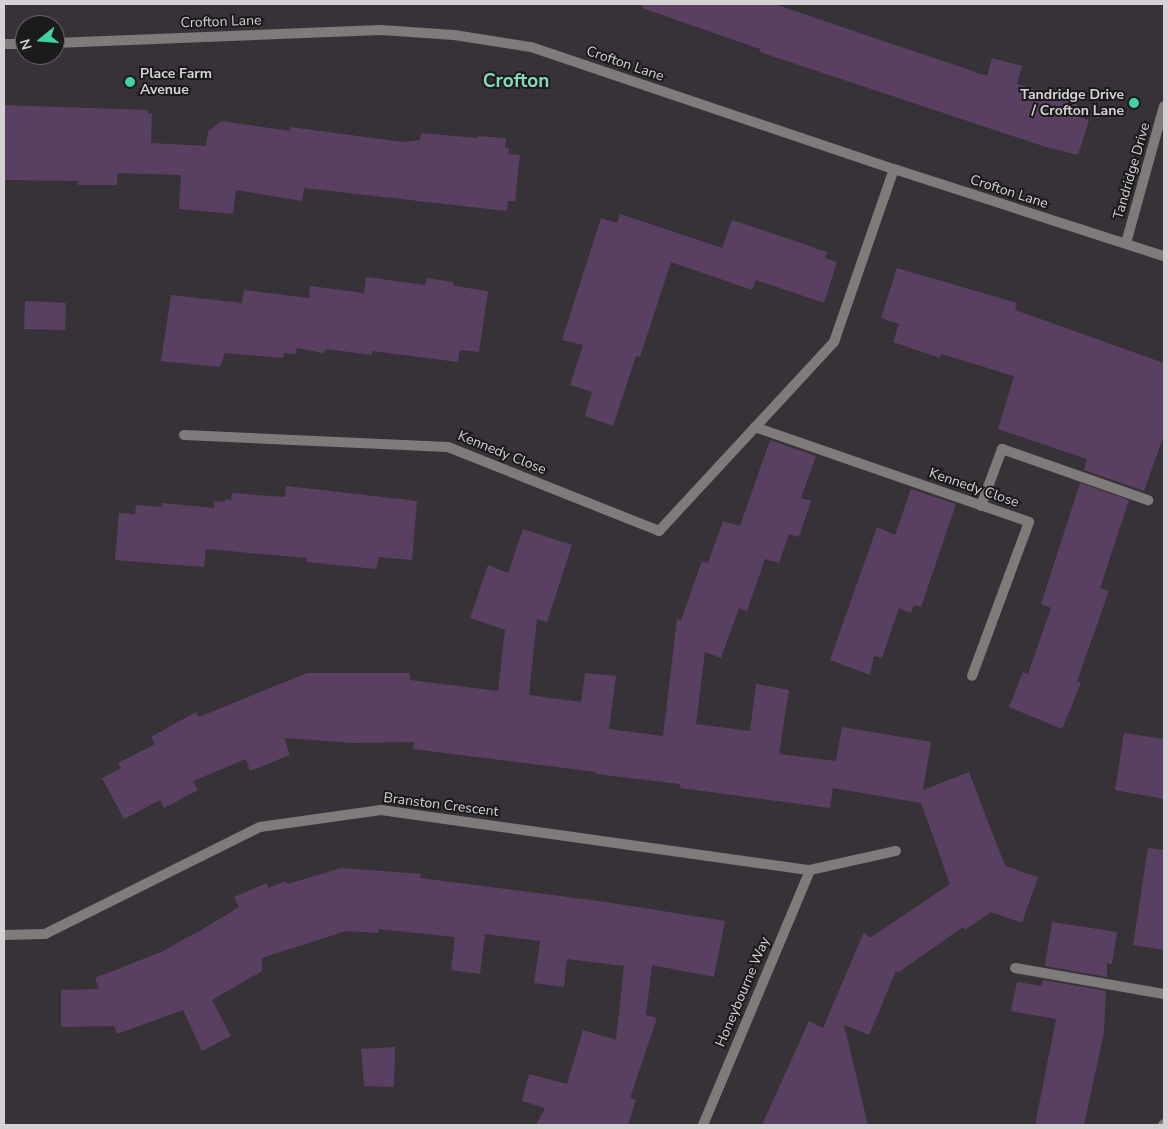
<!DOCTYPE html>
<html>
<head>
<meta charset="utf-8">
<style>
  body { margin:0 }
  #map { position:relative; width:1168px; height:1129px; overflow:hidden; background:#363237; font-family:"Nunito Sans",sans-serif }
  div>[style] { position:absolute }
  .building>* { inset:0; background:#594060 }
  .service>* { height:10px; margin:-5px; padding:0 5px; transform-origin:5px; border-radius:5px; background:#7f7b7a }
  .minor>* { height:10px; margin:-5px; padding:0 5px; transform-origin:5px; border-radius:5px; background:#7f7b7a }
  .tertiary>* { height:10px; margin:-5px; padding:0 5px; transform-origin:5px; border-radius:5px; background:#7f7b7a }
  .dots>* { width:14px; height:14px; translate:-50% -50%; box-sizing:border-box; border:2px solid #1c1a1d; border-radius:50% }
  span { translate:-50% -50%; white-space:nowrap; text-align:center; line-height:1.15; -webkit-text-stroke:4px #1c1a1d; paint-order:stroke }
  .street-label { font-size:14px; color:#d5d2d5 }
  .poi-label { font-size:14px; color:#d5d2d5; font-weight:700 }
  .left { translate:0 -50%; text-align:left }
  .right { translate:-100% -50%; text-align:right }
  .district-label { font-size:19px; color:#82dab7; font-weight:700 }
  .frame { position:absolute; inset:0; border:5px solid #d5d2d5; pointer-events:none }
  .north { position:absolute; left:15px; top:15px; width:50px; height:50px; box-sizing:border-box; background:#1c1a1d; border:1px solid #666467; border-radius:50%; rotate:253deg; font-size:14px; font-weight:700; line-height:20px; text-align:center; color:#d5d2d5 }
  .north::after { content:''; display:block; margin:auto; width:18px; height:22px; background:#3fd4a2; clip-path:polygon(50% 0,100% 100%,50% 72%,0 100%) }
</style>
</head>
<body>
<div id="map">
  <div class="building">
    <div style="clip-path:polygon(643px 4px,774px 4px,987px 76px,992px 58px,1022px 66px,1017px 84px,1077px 103px,1075px 116px,1089px 120px,1078px 155px,1046px 147px,760px 52px,760px 49px,642px 8px)"></div>
    <div style="clip-path:polygon(4px 105px,148px 110px,148px 114px,152px 113px,151px 143px,206px 146px,208px 132px,221px 121px,290px 131px,290px 127px,403px 142px,420px 140px,421px 133px,477px 138px,478px 136px,506px 138px,505px 148px,509px 149px,508px 154px,520px 155px,515px 201px,508px 201px,507px 211px,304px 188px,302px 201px,236px 190px,233px 214px,179px 209px,181px 175px,117px 173px,117px 185px,78px 185px,78px 181px,4px 180px)"></div>
    <div style="clip-path:polygon(620px 214px,722px 248px,732px 220px,827px 252px,825px 258px,837px 262px,824px 303px,756px 280px,752px 290px,671px 262px,640px 357px,636px 356px,613px 426px,585px 416px,592px 392px,570px 385px,583px 345px,562px 340px,601px 218px,617px 223px)"></div>
    <div style="clip-path:polygon(897px 268px,1017px 303px,1015px 310px,1164px 363px,1164px 435px,1144px 491px,1084px 470px,1087px 459px,998px 429px,1014px 376px,941px 354px,940px 358px,893px 342px,899px 324px,881px 318px)"></div>
    <div style="clip-path:polygon(366px 277px,425px 285px,427px 278px,453px 282px,454px 286px,488px 291px,479px 352px,460px 350px,458px 362px,372px 351px,372px 355px,326px 349px,323px 353px,297px 348px,296px 354px,284px 353px,283px 358px,225px 353px,220px 367px,161px 361px,171px 295px,242px 303px,244px 290px,309px 298px,310px 286px,364px 293px)"></div>
    <div style="clip-path:polygon(25px 301px,66px 303px,65px 330px,24px 329px)"></div>
    <div style="clip-path:polygon(770px 440px,816px 456px,801px 498px,811px 501px,799px 537px,789px 534px,779px 563px,765px 559px,747px 611px,739px 608px,721px 658px,705px 652px,696px 724px,750px 731px,756px 684px,789px 690px,779px 754px,836px 761px,842px 727px,931px 742px,923px 790px,969px 772px,1005px 866px,1038px 877px,1022px 923px,991px 912px,965px 930px,963px 927px,899px 972px,896px 971px,869px 1035px,844px 1025px,868px 1125px,762px 1125px,809px 1021px,823px 1028px,864px 932px,870px 938px,950px 884px,921px 803px,833px 788px,830px 808px,680px 788px,680px 784px,596px 774px,596px 772px,413px 749px,414px 742px,354px 743px,284px 738px,290px 755px,250px 771px,246px 759px,193px 781px,198px 790px,164px 808px,160px 800px,124px 819px,102px 778px,121px 768px,118px 763px,155px 744px,151px 737px,196px 712px,199px 717px,307px 673px,410px 673px,410px 680px,498px 691px,505px 630px,470px 618px,488px 565px,508px 573px,523px 529px,572px 545px,547px 622px,537px 619px,529px 695px,581px 702px,585px 673px,616px 676px,609px 729px,663px 736px,677px 619px,681px 620px,702px 561px,708px 563px,723px 521px,740px 526px)"></div>
    <div style="clip-path:polygon(1080px 483px,1129px 500px,1100px 588px,1109px 591px,1077px 681px,1081px 683px,1062px 729px,1009px 707px,1023px 672px,1028px 674px,1051px 608px,1041px 604px)"></div>
    <div style="clip-path:polygon(286px 486px,417px 501px,412px 560px,379px 557px,376px 569px,307px 562px,307px 558px,206px 549px,204px 567px,115px 560px,119px 513px,135px 514px,136px 505px,162px 507px,162px 503px,214px 508px,214px 501px,225px 502px,225px 499px,231px 500px,232px 493px,285px 497px)"></div>
    <div style="clip-path:polygon(911px 489px,956px 504px,921px 607px,914px 605px,911px 613px,899px 608px,882px 658px,874px 656px,870px 675px,830px 660px,877px 527px,895px 535px)"></div>
    <div style="clip-path:polygon(1124px 733px,1164px 739px,1164px 799px,1115px 790px)"></div>
    <div style="clip-path:polygon(1148px 848px,1164px 850px,1164px 950px,1133px 945px)"></div>
    <div style="clip-path:polygon(341px 868px,421px 874px,420px 878px,606px 902px,725px 921px,714px 977px,652px 965px,646px 1015px,657px 1018px,630px 1098px,636px 1100px,628px 1125px,536px 1125px,545px 1108px,522px 1101px,529px 1074px,567px 1084px,583px 1030px,616px 1040px,624px 966px,567px 959px,564px 987px,534px 983px,540px 941px,485px 934px,480px 974px,451px 970px,455px 937px,379px 929px,378px 933px,346px 931px,262px 958px,262px 971px,212px 1000px,231px 1036px,202px 1051px,183px 1010px,117px 1034px,114px 1026px,61px 1027px,61px 990px,99px 989px,95px 978px,161px 952px,201px 930px,239px 907px,234px 897px,267px 883px,268px 888px,286px 881px,288px 884px)"></div>
    <div style="clip-path:polygon(1052px 922px,1117px 932px,1112px 964px,1107px 963px,1107px 977px,1045px 966px)"></div>
    <div style="clip-path:polygon(1043px 980px,1106px 991px,1104px 1032px,1084px 1125px,1035px 1125px,1056px 1019px,1011px 1011px,1017px 982px,1042px 986px)"></div>
    <div style="clip-path:polygon(395px 1047px,394px 1087px,364px 1086px,361px 1049px)"></div>
  </div>
  <div class="service">
    <div style="left:981px;top:506px;width:61px;rotate:-69.8deg"></div>
    <div style="left:1002px;top:449px;width:155px;rotate:19.3deg"></div>
    <div style="left:1015px;top:968px;width:151px;rotate:9.9deg"></div>
  </div>
  <div class="minor">
    <div style="left:1126px;top:243px;width:142px;rotate:-74.5deg"></div>
    <div style="left:755px;top:427px;width:290px;rotate:19.1deg"></div>
    <div style="left:1029px;top:522px;width:164px;rotate:110.3deg"></div>
    <div style="left:184px;top:435px;width:264px;rotate:2.6deg"></div>
    <div style="left:448px;top:447px;width:227px;rotate:21.7deg"></div>
    <div style="left:659px;top:531px;width:258px;rotate:-47.2deg"></div>
    <div style="left:834px;top:342px;width:183px;rotate:-70.9deg"></div>
    <div style="left:4px;top:935px;width:41px;rotate:-1.4deg"></div>
    <div style="left:45px;top:934px;width:240px;rotate:-26.5deg"></div>
    <div style="left:260px;top:827px;width:122px;rotate:-8deg"></div>
    <div style="left:381px;top:810px;width:433px;rotate:8deg"></div>
    <div style="left:810px;top:870px;width:88px;rotate:-12.5deg"></div>
    <div style="left:703px;top:1125px;width:277px;rotate:-67.2deg"></div>
    <div style="left:1163px;top:1125px;width:1px;rotate:-45deg"></div>
  </div>
  <div class="tertiary">
    <div style="left:55px;top:43px;width:326px;rotate:-2.3deg"></div>
    <div style="left:381px;top:30px;width:73px;rotate:3.9deg"></div>
    <div style="left:454px;top:35px;width:78px;rotate:8.9deg"></div>
    <div style="left:531px;top:47px;width:383px;rotate:18.6deg"></div>
    <div style="left:894px;top:169px;width:284px;rotate:17.9deg"></div>
    <div style="left:4px;top:44px;width:21px"></div>
  </div>
  <div class="dots">
    <div style="left:130px;top:82px;background:#3fd4a2"></div>
    <div style="left:1134px;top:103px;background:#3fd4a2"></div>
  </div>
  <div class="street-label">
    <span style="left:221px;top:22px;rotate:-2deg">Crofton Lane</span>
    <span style="left:625px;top:64px;rotate:19deg">Crofton Lane</span>
    <span style="left:1132px;top:171px;rotate:-74deg">Tandridge Drive</span>
    <span style="left:1009px;top:192px;rotate:18deg">Crofton Lane</span>
    <span style="left:502px;top:453px;rotate:22deg">Kennedy Close</span>
    <span style="left:974px;top:488px;rotate:19deg">Kennedy Close</span>
    <span style="left:441px;top:805px;rotate:7deg">Branston Crescent</span>
    <span style="left:743px;top:992px;rotate:-67deg">Honeybourne Way</span>
  </div>
  <div class="poi-label">
    <span class="left" style="left:140px;top:82px">Place Farm<br>Avenue</span>
    <span class="right" style="left:1124px;top:103px">Tandridge Drive<br>/ Crofton Lane</span>
  </div>
  <div class="district-label">
    <span style="left:516px;top:82px">Crofton</span>
  </div>
  <div class="frame"></div>
  <div class="north">N</div>
</div>
</body>
</html>
